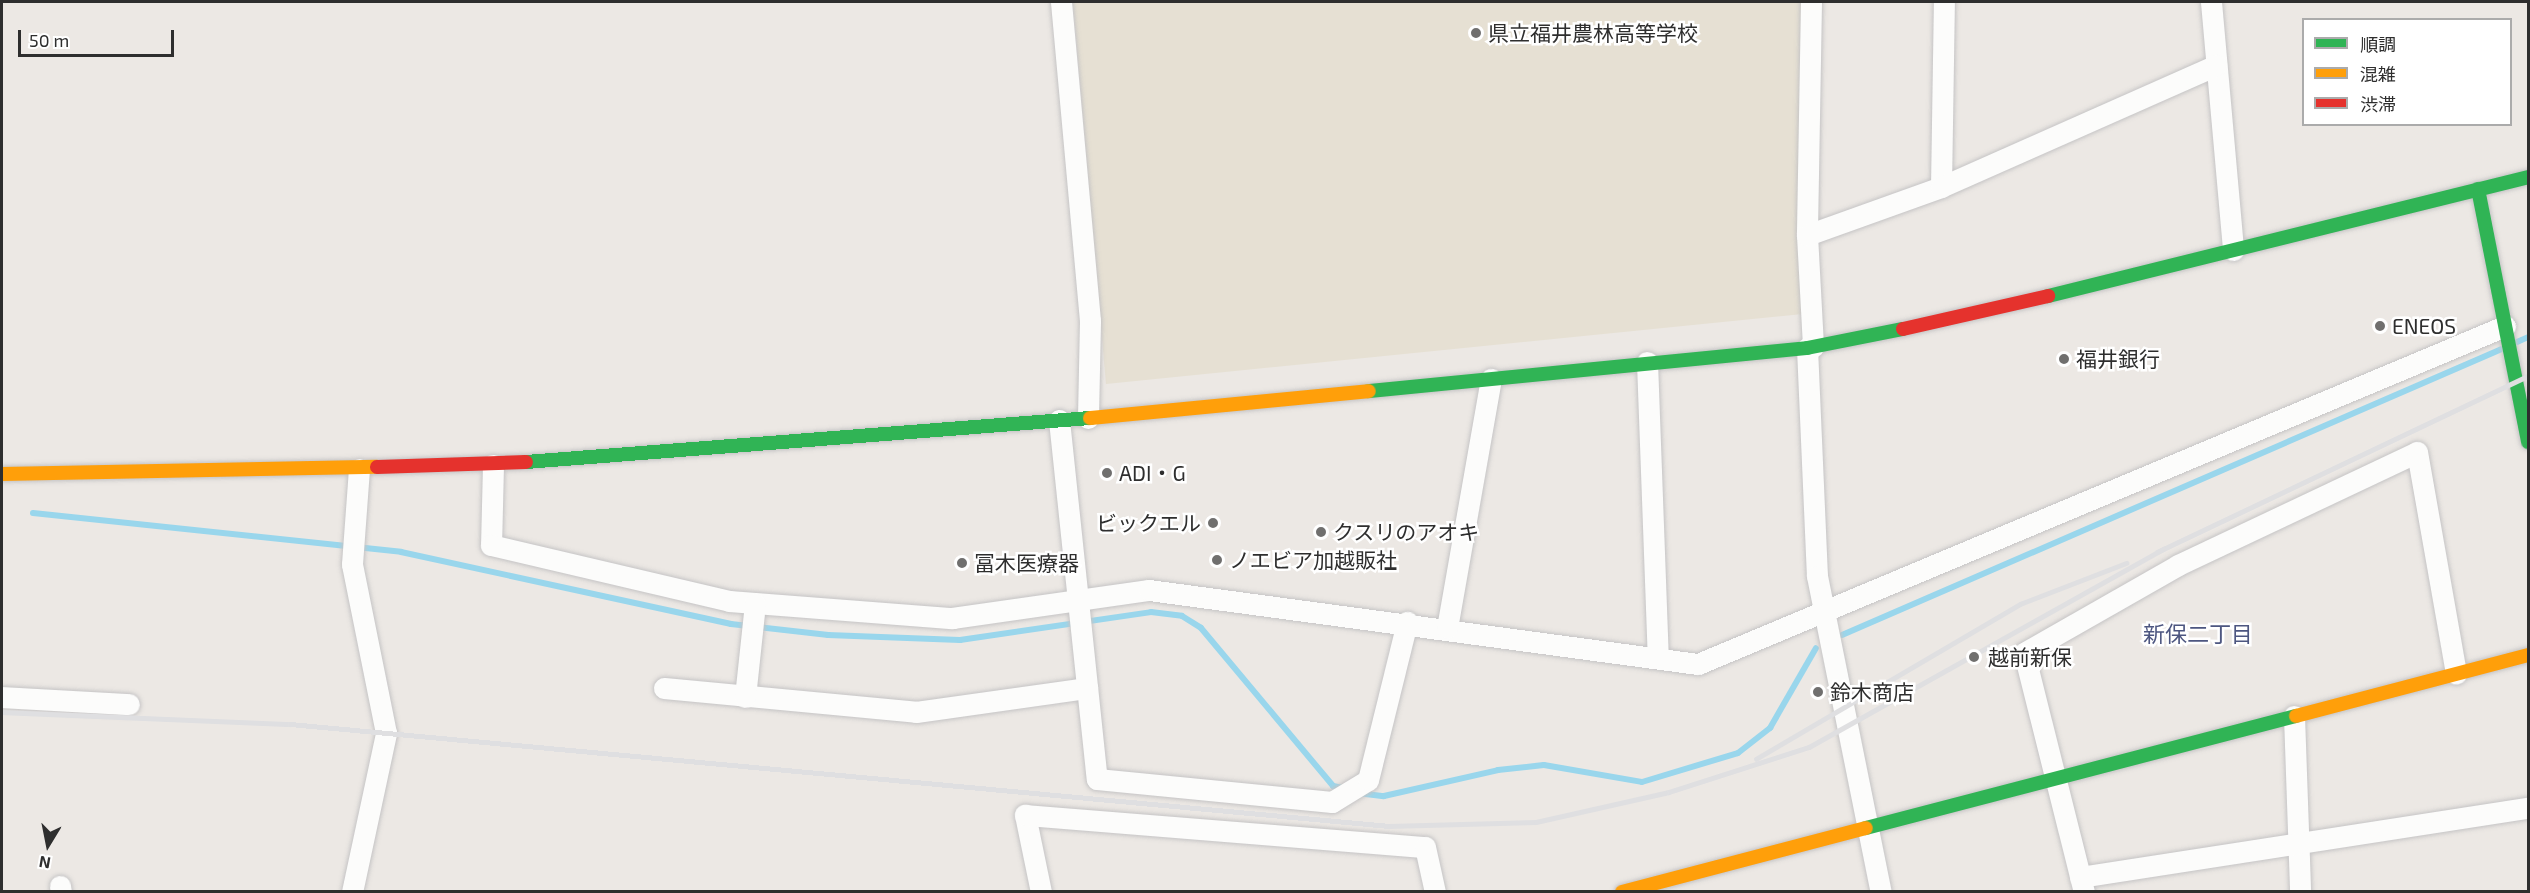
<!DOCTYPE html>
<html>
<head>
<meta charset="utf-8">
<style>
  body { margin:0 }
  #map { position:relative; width:2530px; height:893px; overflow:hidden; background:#ece8e4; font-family:"Exo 2","Noto Sans JP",sans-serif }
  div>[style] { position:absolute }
  .education>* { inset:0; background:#e6e0d3 }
  .stream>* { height:6px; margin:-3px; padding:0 3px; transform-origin:3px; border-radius:3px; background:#99d6ec }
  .roads { filter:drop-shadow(0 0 2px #c5c4c5) drop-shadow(0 0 2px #c5c4c5) }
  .street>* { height:21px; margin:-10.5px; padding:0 10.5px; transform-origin:10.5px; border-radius:10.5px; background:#fcfcfb }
  .fast>* { height:14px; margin:-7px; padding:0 7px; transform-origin:7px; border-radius:7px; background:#30b455 }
  .slow>* { height:14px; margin:-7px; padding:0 7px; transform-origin:7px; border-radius:7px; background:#ff9f0a }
  .jam>* { height:14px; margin:-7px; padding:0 7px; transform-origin:7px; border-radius:7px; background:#e5322d }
  .rail>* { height:4.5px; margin:-2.25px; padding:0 2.25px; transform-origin:2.25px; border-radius:2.25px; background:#dfdfe1 }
  .dots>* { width:16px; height:16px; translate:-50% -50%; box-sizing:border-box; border:3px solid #fff; border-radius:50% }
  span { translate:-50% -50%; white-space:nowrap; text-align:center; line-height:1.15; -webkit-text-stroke:5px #fff; paint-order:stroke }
  .poi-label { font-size:21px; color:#2e2e2e }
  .left { translate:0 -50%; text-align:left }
  .right { translate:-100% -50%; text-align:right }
  .neighbourhood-label { font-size:22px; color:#4d5680 }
  .frame { position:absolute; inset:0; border:3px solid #2e2e2e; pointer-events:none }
  .legend { position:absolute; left:2302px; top:18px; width:210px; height:108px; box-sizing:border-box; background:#fff; border:2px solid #ababab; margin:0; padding:8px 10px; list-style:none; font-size:18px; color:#2e2e2e }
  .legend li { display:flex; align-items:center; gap:12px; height:30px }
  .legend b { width:30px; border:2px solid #ababab }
  .north { position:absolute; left:18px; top:815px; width:60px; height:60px; -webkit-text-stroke:4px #fff; paint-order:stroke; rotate:190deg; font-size:16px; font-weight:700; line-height:24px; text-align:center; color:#2e2e2e }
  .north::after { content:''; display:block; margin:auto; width:21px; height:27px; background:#2e2e2e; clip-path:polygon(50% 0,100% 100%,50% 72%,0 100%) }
  .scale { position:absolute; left:18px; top:30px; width:156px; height:27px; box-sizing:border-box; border:3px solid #2e2e2e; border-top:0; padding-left:8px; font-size:18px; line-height:21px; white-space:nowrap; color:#2e2e2e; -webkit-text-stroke:4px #fff; paint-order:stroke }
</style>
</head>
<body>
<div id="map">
  <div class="education">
    <div style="clip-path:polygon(1073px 2px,1804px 2px,1803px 314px,1106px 384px)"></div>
  </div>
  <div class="stream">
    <div style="left:2517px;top:342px;width:12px;rotate:-24deg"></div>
    <div style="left:33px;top:513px;width:370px;rotate:6deg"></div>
    <div style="left:401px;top:552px;width:338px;rotate:12.3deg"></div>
    <div style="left:731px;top:624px;width:98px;rotate:6.5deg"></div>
    <div style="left:828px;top:635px;width:132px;rotate:2.2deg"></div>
    <div style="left:960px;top:640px;width:193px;rotate:-8.3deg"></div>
    <div style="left:1151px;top:612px;width:31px;rotate:7deg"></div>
    <div style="left:1182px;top:616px;width:22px;rotate:32deg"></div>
    <div style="left:1201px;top:628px;width:206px;rotate:50.1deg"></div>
    <div style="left:1333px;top:786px;width:10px;rotate:11deg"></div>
    <div style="left:1842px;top:635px;width:719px;rotate:-23.43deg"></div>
    <div style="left:1358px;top:793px;width:26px;rotate:7deg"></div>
    <div style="left:1384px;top:796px;width:117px;rotate:-12.8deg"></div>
    <div style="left:1498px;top:770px;width:46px;rotate:-6.2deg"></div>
    <div style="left:1544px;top:765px;width:99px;rotate:9.8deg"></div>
    <div style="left:1642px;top:782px;width:100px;rotate:-16.8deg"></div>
    <div style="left:1738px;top:753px;width:41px;rotate:-38deg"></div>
    <div style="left:1770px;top:728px;width:92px;rotate:-60.1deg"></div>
  </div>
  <div class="roads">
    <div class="street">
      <div style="left:1061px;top:2px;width:320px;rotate:84.8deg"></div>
      <div style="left:1090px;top:321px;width:97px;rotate:91.2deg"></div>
      <div style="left:1811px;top:2px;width:233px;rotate:91deg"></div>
      <div style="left:1807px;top:235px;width:112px;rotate:86.9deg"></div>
      <div style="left:2211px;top:2px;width:249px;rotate:84.9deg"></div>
      <div style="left:1941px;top:187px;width:185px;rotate:-89.1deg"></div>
      <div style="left:1807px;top:235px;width:142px;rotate:-19.7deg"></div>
      <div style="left:1941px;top:187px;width:301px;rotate:-23.9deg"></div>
      <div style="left:1807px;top:348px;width:228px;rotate:87.5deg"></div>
      <div style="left:1817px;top:576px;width:322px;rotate:78.6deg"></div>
      <div style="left:1647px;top:362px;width:296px;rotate:87.9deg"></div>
      <div style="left:1059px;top:420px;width:361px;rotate:84deg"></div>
      <div style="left:1097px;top:779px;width:236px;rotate:5.6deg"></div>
      <div style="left:1332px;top:802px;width:42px;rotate:-31.4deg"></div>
      <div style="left:1368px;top:780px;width:163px;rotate:-76.1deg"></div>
      <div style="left:493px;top:465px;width:80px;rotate:91.4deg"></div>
      <div style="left:491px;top:545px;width:244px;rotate:13.2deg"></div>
      <div style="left:729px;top:601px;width:224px;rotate:4.4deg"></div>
      <div style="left:952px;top:618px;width:199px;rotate:-8.1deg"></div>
      <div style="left:1149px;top:590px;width:554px;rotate:7.68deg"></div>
      <div style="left:1698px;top:664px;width:875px;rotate:-22.73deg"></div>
      <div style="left:1447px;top:628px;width:253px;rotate:-80deg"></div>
      <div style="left:664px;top:688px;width:253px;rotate:5.4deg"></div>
      <div style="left:916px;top:712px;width:173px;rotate:-8deg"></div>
      <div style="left:2px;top:697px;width:127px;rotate:3.2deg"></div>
      <div style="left:745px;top:697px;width:94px;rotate:-83.9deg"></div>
      <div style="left:2294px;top:716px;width:176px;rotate:88deg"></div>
      <div style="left:2080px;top:877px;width:453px;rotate:-8.8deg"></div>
      <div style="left:60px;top:886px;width:6px;rotate:81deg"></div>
      <div style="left:352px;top:892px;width:163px;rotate:-77.9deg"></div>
      <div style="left:386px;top:733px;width:172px;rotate:-101.4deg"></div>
      <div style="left:352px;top:564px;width:95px;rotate:-85.8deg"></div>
      <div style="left:1041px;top:892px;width:79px;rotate:-101.7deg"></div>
      <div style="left:1025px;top:815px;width:401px;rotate:4.6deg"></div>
      <div style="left:1425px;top:847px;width:46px;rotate:77.5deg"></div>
      <div style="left:2084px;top:892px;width:246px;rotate:-104.1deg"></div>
      <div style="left:2024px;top:653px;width:177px;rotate:-29.7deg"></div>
      <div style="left:2178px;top:565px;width:264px;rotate:-25.3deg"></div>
      <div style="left:2417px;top:452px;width:225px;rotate:80deg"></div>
    </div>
    <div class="fast">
      <div style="left:2478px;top:189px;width:258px;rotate:78.8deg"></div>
      <div style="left:2048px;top:296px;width:495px;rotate:-13.9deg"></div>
      <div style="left:1369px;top:391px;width:440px;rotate:-5.6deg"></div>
      <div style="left:1807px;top:348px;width:98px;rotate:-11.2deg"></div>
      <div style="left:526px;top:462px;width:566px;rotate:-4.46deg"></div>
      <div style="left:1866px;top:828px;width:444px;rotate:-14.6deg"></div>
    </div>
    <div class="slow">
      <div style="left:1090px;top:418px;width:280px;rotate:-5.5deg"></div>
      <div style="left:2px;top:474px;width:375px;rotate:-1.1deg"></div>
      <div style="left:2296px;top:716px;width:240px;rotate:-14.7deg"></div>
      <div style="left:1622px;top:892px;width:252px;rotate:-14.7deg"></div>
    </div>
    <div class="jam">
      <div style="left:1903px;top:329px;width:149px;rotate:-12.8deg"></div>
      <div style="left:377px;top:467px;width:149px;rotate:-1.9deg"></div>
    </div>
  </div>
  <div class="rail">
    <div style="left:2157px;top:552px;width:411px;rotate:-25.4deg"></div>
    <div style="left:2px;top:712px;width:288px;rotate:2.4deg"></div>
    <div style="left:290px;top:724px;width:1104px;rotate:5.3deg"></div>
    <div style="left:1389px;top:826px;width:147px;rotate:-1.6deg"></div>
    <div style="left:1536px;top:822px;width:136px;rotate:-12.7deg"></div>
    <div style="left:1669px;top:792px;width:147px;rotate:-17.8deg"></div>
    <div style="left:1809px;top:747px;width:406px;rotate:-29.2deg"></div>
    <div style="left:1756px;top:759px;width:306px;rotate:-30.4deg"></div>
    <div style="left:2020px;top:604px;width:114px;rotate:-21.1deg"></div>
  </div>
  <div class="dots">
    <div style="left:1476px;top:33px;background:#706f6e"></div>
    <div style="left:2380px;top:326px;background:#706f6e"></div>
    <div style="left:2064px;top:359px;background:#706f6e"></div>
    <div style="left:1107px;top:473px;background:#706f6e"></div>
    <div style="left:1213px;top:523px;background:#706f6e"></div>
    <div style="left:1321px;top:532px;background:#706f6e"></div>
    <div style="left:1217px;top:560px;background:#706f6e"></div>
    <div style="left:962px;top:563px;background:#706f6e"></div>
    <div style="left:1974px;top:657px;background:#706f6e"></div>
    <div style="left:1818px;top:692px;background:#706f6e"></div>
  </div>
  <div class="poi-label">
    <span class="left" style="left:1488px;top:33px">県立福井農林高等学校</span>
    <span class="left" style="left:2392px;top:326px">ENEOS</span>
    <span class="left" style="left:2076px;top:359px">福井銀行</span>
    <span class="left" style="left:1119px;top:473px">ADI・G</span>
    <span class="right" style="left:1201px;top:523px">ビックエル</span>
    <span class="left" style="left:1333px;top:532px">クスリのアオキ</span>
    <span class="left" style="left:1229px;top:560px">ノエビア加越販社</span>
    <span class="left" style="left:974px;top:563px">冨木医療器</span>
    <span class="left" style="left:1988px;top:657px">越前新保</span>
    <span class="left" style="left:1830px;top:692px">鈴木商店</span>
  </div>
  <div class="neighbourhood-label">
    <span style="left:2198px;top:634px">新保二丁目</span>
  </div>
  <div class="frame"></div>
  <ul class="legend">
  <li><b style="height:8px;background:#30b455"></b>順調</li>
  <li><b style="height:8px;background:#ff9f0a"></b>混雑</li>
  <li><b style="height:8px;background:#e5322d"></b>渋滞</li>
  </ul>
  <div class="north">N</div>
  <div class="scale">50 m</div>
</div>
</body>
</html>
